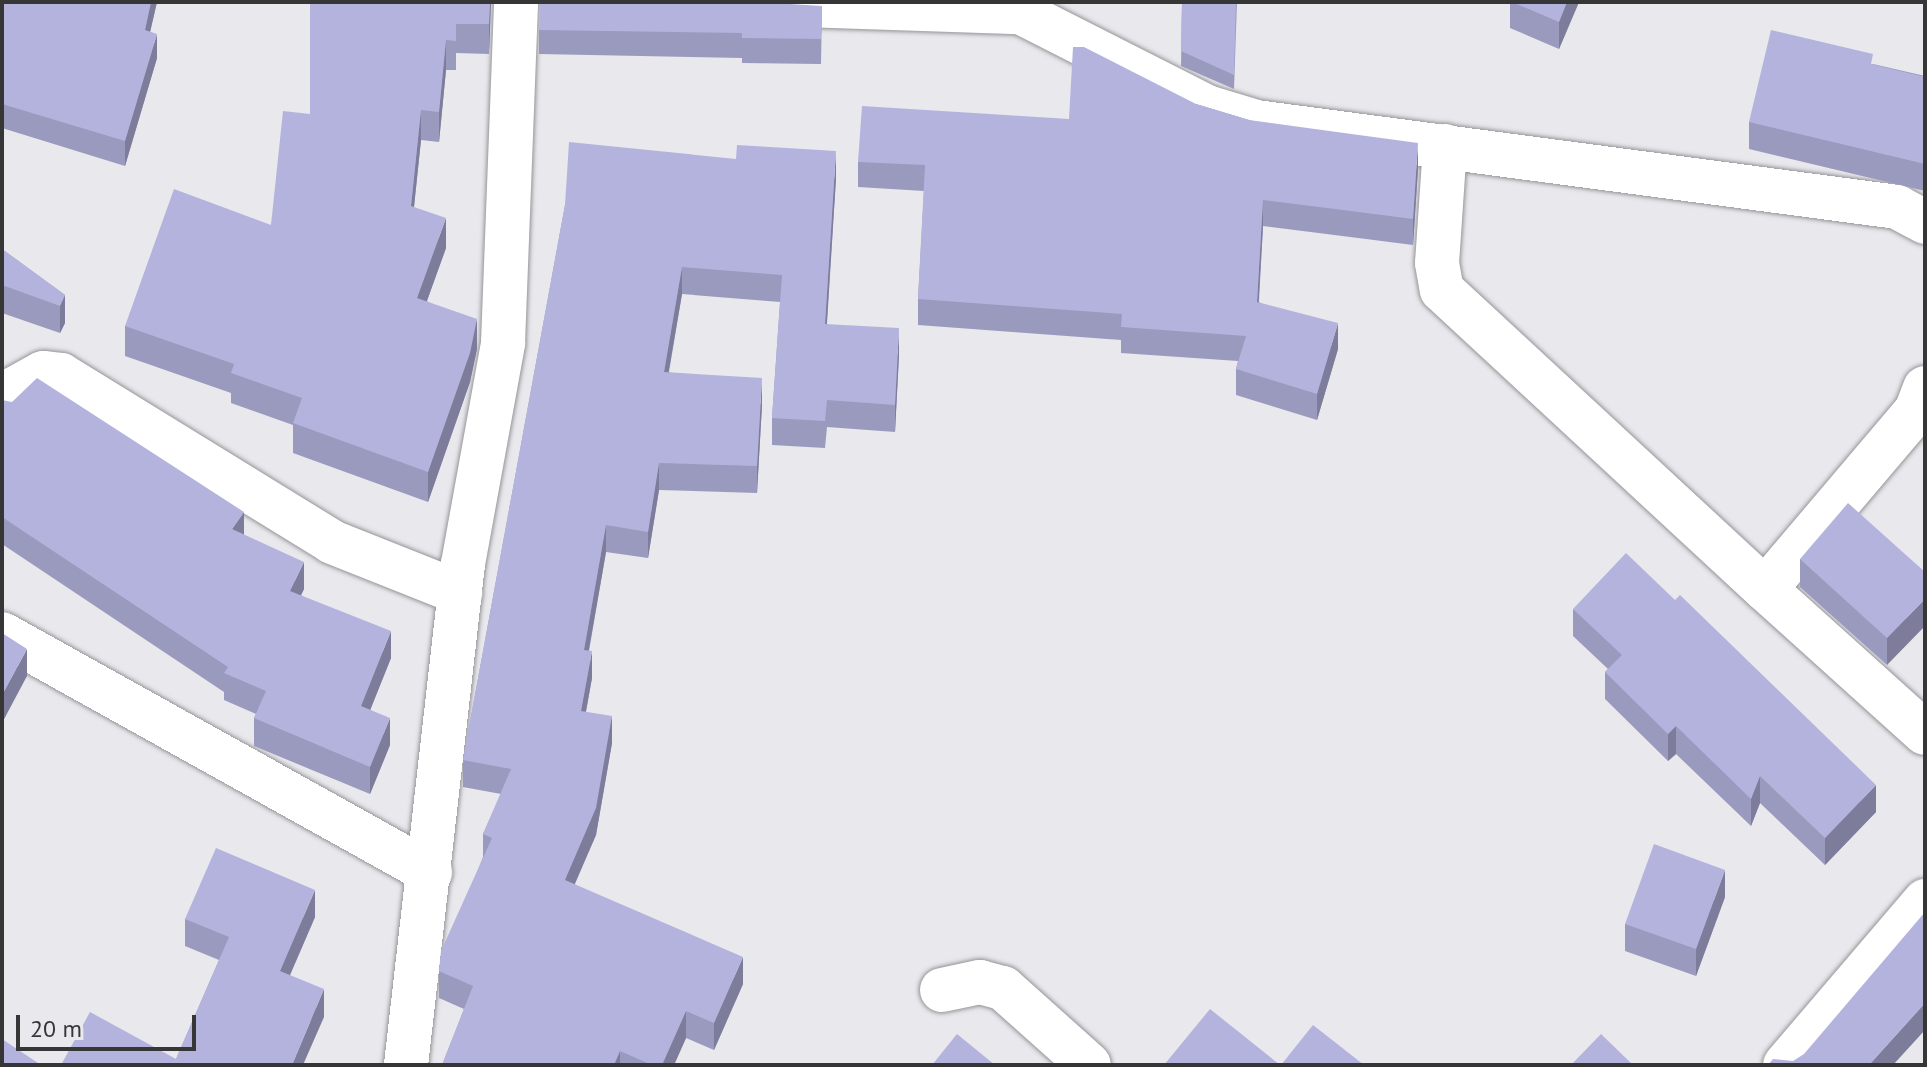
<!DOCTYPE html>
<html>
<head>
<meta charset="utf-8">
<style>
  body { margin:0 }
  #map { position:relative; width:1927px; height:1067px; overflow:hidden; background:#e8e8ed; font-family:"PT Sans",sans-serif }
  div>[style] { position:absolute }
  .roads { filter:drop-shadow(0 0 2px #959599) drop-shadow(0 0 2px #959599) }
  .minor>* { height:44px; margin:-22px; padding:0 22px; transform-origin:22px; border-radius:22px; background:#fff }
  .wall>* { inset:0; background:#9a9abf }
  .shaded-wall>* { inset:0; background:#7d7d9b }
  .building>* { inset:0; background:#b3b3de }
  span { translate:-50% -50%; white-space:nowrap; text-align:center; line-height:1.15; -webkit-text-stroke:8px #e8e8ed; paint-order:stroke }
  .frame { position:absolute; inset:0; border:4px solid #363637; pointer-events:none }
  .scale { position:absolute; left:16px; top:1015px; width:180px; height:36px; box-sizing:border-box; border:4px solid #363637; border-top:0; padding-left:10px; font-size:24px; line-height:28px; white-space:nowrap; color:#363637; -webkit-text-stroke:6px #e8e8ed; paint-order:stroke }
</style>
</head>
<body>
<div id="map">
  <div class="roads">
    <div class="minor">
      <div style="left:713px;top:2px;width:307px;rotate:1.9deg"></div>
      <div style="left:1020px;top:12px;width:210px;rotate:26.9deg"></div>
      <div style="left:1207px;top:107px;width:51px;rotate:17deg"></div>
      <div style="left:1256px;top:122px;width:647px;rotate:7.55deg"></div>
      <div style="left:1897px;top:207px;width:32px;rotate:28deg"></div>
      <div style="left:1445px;top:146px;width:117px;rotate:93.9deg"></div>
      <div style="left:1437px;top:263px;width:27px;rotate:80deg"></div>
      <div style="left:1442px;top:290px;width:440px;rotate:42.8deg"></div>
      <div style="left:1925px;top:388px;width:25px;rotate:111deg"></div>
      <div style="left:1916px;top:411px;width:233px;rotate:130.3deg"></div>
      <div style="left:1765px;top:589px;width:215px;rotate:42deg"></div>
      <div style="left:2px;top:406px;width:21px;rotate:-55deg"></div>
      <div style="left:14px;top:389px;width:33px;rotate:-29deg"></div>
      <div style="left:43px;top:373px;width:18px;rotate:6deg"></div>
      <div style="left:61px;top:375px;width:318px;rotate:31.6deg"></div>
      <div style="left:332px;top:542px;width:138px;rotate:21.7deg"></div>
      <div style="left:2px;top:634px;width:490px;rotate:29.1deg"></div>
      <div style="left:942px;top:990px;width:39px;rotate:-12deg"></div>
      <div style="left:980px;top:982px;width:24px;rotate:15deg"></div>
      <div style="left:1003px;top:988px;width:115px;rotate:41.8deg"></div>
      <div style="left:406px;top:1065px;width:504px;rotate:-83.51deg"></div>
      <div style="left:463px;top:564px;width:225px;rotate:-79.7deg"></div>
      <div style="left:503px;top:343px;width:341px;rotate:-87.8deg"></div>
      <div style="left:1785px;top:1065px;width:216px;rotate:-49.5deg"></div>
    </div>
  </div>
  <div class="wall">
    <div style="clip-path:polygon(2px 2px,157px 2px,150px 32px,157px 58px,125px 166px,2px 128px)"></div>
    <div style="clip-path:polygon(310px 2px,491px 2px,489px 54px,456px 53px,456px 70px,446px 70px,439px 142px,421px 140px,414px 207px,446px 248px,427px 301px,477px 349px,470px 382px,428px 502px,293px 453px,293px 425px,231px 403px,231px 393px,125px 356px,125px 326px,271px 225px,310px 114px)"></div>
    <div style="clip-path:polygon(1182px 2px,1237px 2px,1234px 89px,1181px 66px)"></div>
    <div style="clip-path:polygon(1510px 2px,1579px 2px,1559px 49px,1510px 28px)"></div>
    <div style="clip-path:polygon(822px 6px,821px 64px,742px 63px,742px 58px,539px 54px,539px 30px)"></div>
    <div style="clip-path:polygon(1873px 64px,1925px 76px,1925px 191px,1749px 149px,1749px 122px)"></div>
    <div style="clip-path:polygon(1196px 104px,1249px 120px,1418px 169px,1413px 245px,1263px 226px,1259px 302px,1338px 349px,1317px 420px,1236px 395px,1236px 369px,1238px 361px,1121px 353px,1121px 340px,918px 325px,918px 299px,924px 191px,858px 187px,858px 162px,1069px 119px)"></div>
    <div style="clip-path:polygon(836px 178px,827px 324px,899px 355px,895px 432px,827px 427px,825px 448px,772px 445px,772px 418px,780px 302px,682px 294px,669px 372px,762px 405px,757px 493px,659px 490px,648px 558px,606px 552px,589px 651px,592px 678px,586px 712px,612px 743px,596px 835px,574px 884px,743px 984px,714px 1050px,686px 1038px,674px 1065px,442px 1065px,464px 1009px,439px 998px,439px 971px,483px 857px,483px 834px,501px 794px,463px 787px,463px 760px,565px 205px)"></div>
    <div style="clip-path:polygon(2px 249px,65px 295px,65px 323px,60px 333px,2px 313px)"></div>
    <div style="clip-path:polygon(2px 400px,244px 535px,304px 589px,301px 595px,391px 658px,370px 710px,390px 745px,370px 794px,254px 746px,254px 718px,256px 714px,224px 700px,224px 692px,2px 544px)"></div>
    <div style="clip-path:polygon(1800px 559px,1925px 572px,1887px 665px,1800px 587px)"></div>
    <div style="clip-path:polygon(1573px 609px,1876px 812px,1825px 865px,1760px 803px,1751px 826px,1676px 754px,1668px 761px,1605px 699px,1605px 672px,1608px 669px,1573px 636px)"></div>
    <div style="clip-path:polygon(1725px 897px,1696px 976px,1625px 951px,1625px 924px)"></div>
    <div style="clip-path:polygon(315px 917px,290px 975px,324px 1017px,176px 1059px,219px 960px,185px 946px,185px 919px)"></div>
  </div>
  <div class="shaded-wall">
    <div style="clip-path:polygon(151px 2px,157px 2px,145px 54px,145px 30px)"></div>
    <div style="clip-path:polygon(490px 2px,491px 2px,489px 54px,489px 24px)"></div>
    <div style="clip-path:polygon(1567px 2px,1579px 2px,1559px 49px,1559px 22px)"></div>
    <div style="clip-path:polygon(157px 34px,157px 58px,125px 166px,125px 141px)"></div>
    <div style="clip-path:polygon(446px 40px,446px 70px,439px 142px,439px 112px)"></div>
    <div style="clip-path:polygon(421px 110px,421px 140px,411px 235px,411px 206px)"></div>
    <div style="clip-path:polygon(1418px 143px,1418px 169px,1413px 245px,1413px 219px)"></div>
    <div style="clip-path:polygon(836px 151px,836px 178px,825px 351px,825px 324px)"></div>
    <div style="clip-path:polygon(1263px 200px,1263px 226px,1257px 327px,1257px 302px)"></div>
    <div style="clip-path:polygon(446px 218px,446px 248px,417px 328px,417px 298px)"></div>
    <div style="clip-path:polygon(682px 267px,682px 294px,664px 398px,664px 372px)"></div>
    <div style="clip-path:polygon(65px 295px,65px 323px,60px 333px,60px 306px)"></div>
    <div style="clip-path:polygon(477px 319px,477px 349px,470px 382px,428px 502px,428px 472px)"></div>
    <div style="clip-path:polygon(1338px 323px,1338px 349px,1317px 420px,1317px 394px)"></div>
    <div style="clip-path:polygon(899px 328px,899px 355px,895px 432px,895px 405px)"></div>
    <div style="clip-path:polygon(762px 378px,762px 405px,757px 493px,757px 466px)"></div>
    <div style="clip-path:polygon(659px 463px,659px 490px,648px 558px,648px 532px)"></div>
    <div style="clip-path:polygon(244px 512px,244px 540px,232px 529px)"></div>
    <div style="clip-path:polygon(606px 525px,606px 552px,584px 677px,584px 650px)"></div>
    <div style="clip-path:polygon(304px 562px,304px 589px,290px 618px,290px 591px)"></div>
    <div style="clip-path:polygon(1925px 599px,1925px 626px,1887px 665px,1887px 638px)"></div>
    <div style="clip-path:polygon(391px 631px,391px 658px,361px 733px,361px 706px)"></div>
    <div style="clip-path:polygon(27px 649px,27px 676px,2px 723px,2px 695px)"></div>
    <div style="clip-path:polygon(592px 651px,592px 678px,581px 738px,581px 711px)"></div>
    <div style="clip-path:polygon(612px 716px,612px 743px,596px 835px,565px 907px,565px 880px)"></div>
    <div style="clip-path:polygon(390px 718px,390px 745px,370px 794px,370px 767px)"></div>
    <div style="clip-path:polygon(1676px 726px,1676px 754px,1668px 761px,1668px 734px)"></div>
    <div style="clip-path:polygon(1760px 776px,1760px 803px,1751px 826px,1751px 799px)"></div>
    <div style="clip-path:polygon(1876px 785px,1876px 812px,1825px 865px,1825px 838px)"></div>
    <div style="clip-path:polygon(1725px 870px,1725px 897px,1696px 976px,1696px 949px)"></div>
    <div style="clip-path:polygon(315px 890px,315px 917px,280px 998px,280px 971px)"></div>
    <div style="clip-path:polygon(743px 957px,743px 984px,714px 1050px,714px 1023px)"></div>
    <div style="clip-path:polygon(324px 989px,324px 1017px,303px 1065px,292px 1065px)"></div>
    <div style="clip-path:polygon(1925px 1003px,1925px 1030px,1893px 1065px,1869px 1065px)"></div>
    <div style="clip-path:polygon(686px 1011px,686px 1038px,674px 1065px,662px 1065px)"></div>
    <div style="clip-path:polygon(620px 1051px,620px 1065px,614px 1065px)"></div>
  </div>
  <div class="building">
    <div style="clip-path:polygon(2px 2px,151px 2px,145px 30px,157px 34px,125px 141px,2px 104px)"></div>
    <div style="clip-path:polygon(310px 2px,490px 2px,489px 24px,456px 24px,456px 41px,446px 40px,439px 112px,421px 110px,411px 206px,446px 218px,417px 298px,477px 319px,470px 353px,428px 472px,293px 423px,302px 398px,231px 373px,234px 364px,125px 326px,174px 189px,271px 225px,283px 111px,310px 114px)"></div>
    <div style="clip-path:polygon(540px 2px,758px 2px,822px 6px,821px 39px,742px 38px,742px 33px,539px 30px)"></div>
    <div style="clip-path:polygon(1182px 2px,1236px 2px,1234px 75px,1181px 51px)"></div>
    <div style="clip-path:polygon(1512px 2px,1567px 2px,1559px 22px)"></div>
    <div style="clip-path:polygon(1771px 30px,1873px 54px,1871px 64px,1925px 77px,1925px 164px,1749px 122px)"></div>
    <div style="clip-path:polygon(1073px 47px,1084px 47px,1196px 104px,1249px 120px,1418px 143px,1413px 219px,1263px 200px,1257px 302px,1338px 323px,1317px 394px,1236px 369px,1246px 336px,1121px 327px,1122px 314px,918px 299px,925px 165px,858px 162px,862px 106px,1069px 119px)"></div>
    <div style="clip-path:polygon(569px 142px,736px 159px,737px 145px,836px 151px,825px 324px,899px 328px,895px 405px,827px 400px,825px 421px,772px 418px,782px 275px,682px 267px,664px 372px,762px 378px,757px 466px,659px 463px,648px 532px,606px 525px,584px 650px,592px 651px,581px 711px,612px 716px,596px 808px,565px 880px,743px 957px,714px 1023px,686px 1011px,662px 1065px,652px 1065px,620px 1051px,614px 1065px,442px 1065px,473px 986px,439px 971px,441px 951px,492px 838px,483px 834px,511px 769px,463px 760px,565px 205px)"></div>
    <div style="clip-path:polygon(2px 249px,65px 295px,60px 306px,2px 285px)"></div>
    <div style="clip-path:polygon(37px 378px,244px 512px,232px 529px,304px 562px,290px 591px,391px 631px,361px 706px,390px 718px,370px 767px,254px 718px,266px 691px,224px 673px,228px 667px,2px 517px,2px 400px,12px 402px)"></div>
    <div style="clip-path:polygon(1848px 503px,1925px 572px,1925px 599px,1887px 638px,1800px 559px)"></div>
    <div style="clip-path:polygon(1626px 553px,1675px 600px,1680px 595px,1876px 785px,1825px 838px,1760px 776px,1751px 799px,1676px 726px,1668px 734px,1605px 672px,1622px 655px,1573px 609px)"></div>
    <div style="clip-path:polygon(2px 633px,27px 649px,2px 695px)"></div>
    <div style="clip-path:polygon(1654px 844px,1725px 870px,1696px 949px,1625px 924px)"></div>
    <div style="clip-path:polygon(216px 848px,315px 890px,280px 971px,324px 989px,292px 1065px,61px 1065px,90px 1012px,176px 1059px,229px 937px,185px 919px)"></div>
    <div style="clip-path:polygon(1925px 912px,1925px 1003px,1869px 1065px,1768px 1065px,1773px 1059px,1793px 1061px,1804px 1054px)"></div>
    <div style="clip-path:polygon(1210px 1009px,1280px 1065px,1164px 1065px)"></div>
    <div style="clip-path:polygon(1313px 1025px,1364px 1065px,1281px 1065px)"></div>
    <div style="clip-path:polygon(957px 1034px,995px 1065px,932px 1065px)"></div>
    <div style="clip-path:polygon(1601px 1034px,1633px 1065px,1571px 1065px)"></div>
    <div style="clip-path:polygon(2px 1039px,41px 1065px,2px 1065px)"></div>
  </div>
  <div class="frame"></div>
  <div class="scale">20 m</div>
</div>
</body>
</html>
